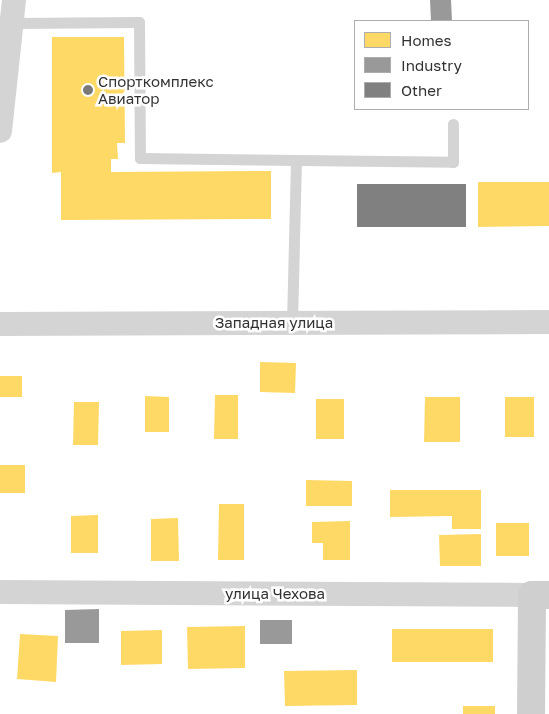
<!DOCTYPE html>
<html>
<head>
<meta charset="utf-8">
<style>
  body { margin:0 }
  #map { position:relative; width:549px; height:714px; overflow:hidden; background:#fff; font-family:"Golos Text",sans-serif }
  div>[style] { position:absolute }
  .homes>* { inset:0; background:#ffd966 }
  .industry>* { inset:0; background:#999 }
  .building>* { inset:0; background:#808080 }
  .lane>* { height:11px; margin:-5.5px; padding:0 5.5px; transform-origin:5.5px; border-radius:5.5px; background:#d4d4d4 }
  .street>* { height:24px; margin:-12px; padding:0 12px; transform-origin:12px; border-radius:12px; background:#d4d4d4 }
  .secondary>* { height:28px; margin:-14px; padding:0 14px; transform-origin:14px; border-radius:14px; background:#cfcfcf }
  .dots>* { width:14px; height:14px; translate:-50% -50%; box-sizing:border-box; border:2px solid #fff; border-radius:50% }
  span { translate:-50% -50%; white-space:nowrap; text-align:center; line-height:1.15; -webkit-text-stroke:5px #fff; paint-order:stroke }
  .poi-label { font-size:15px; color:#323232 }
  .left { translate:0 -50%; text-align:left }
  .street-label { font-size:15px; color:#323232 }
  .legend { position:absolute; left:354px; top:20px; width:175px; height:90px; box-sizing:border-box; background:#fff; border:1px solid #adadad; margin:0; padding:6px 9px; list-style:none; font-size:15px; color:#323232 }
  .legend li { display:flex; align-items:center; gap:10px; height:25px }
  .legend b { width:25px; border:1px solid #adadad }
</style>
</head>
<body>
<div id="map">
  <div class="homes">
    <div style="clip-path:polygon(52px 37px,124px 37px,125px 143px,117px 143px,118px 159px,111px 159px,111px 172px,271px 171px,271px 219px,61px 220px,61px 172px,52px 173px)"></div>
    <div style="clip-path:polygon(478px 182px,549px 182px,549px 226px,478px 227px)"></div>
    <div style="clip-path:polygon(260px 362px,296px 363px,295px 393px,260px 392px)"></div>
    <div style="clip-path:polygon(0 376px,22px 376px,22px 397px,0 397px)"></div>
    <div style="clip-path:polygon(215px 395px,238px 395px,238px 439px,214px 439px)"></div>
    <div style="clip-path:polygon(145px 396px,169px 397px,169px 432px,145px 432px)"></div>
    <div style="clip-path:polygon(425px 397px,460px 397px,460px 442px,424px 442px)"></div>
    <div style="clip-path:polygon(505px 397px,534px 397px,534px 437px,505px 437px)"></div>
    <div style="clip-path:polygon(316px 399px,344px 399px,344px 439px,316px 439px)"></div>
    <div style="clip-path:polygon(74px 402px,99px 402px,98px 445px,73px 445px)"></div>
    <div style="clip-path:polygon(0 465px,25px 465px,25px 493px,0 493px)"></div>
    <div style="clip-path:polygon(306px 480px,352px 481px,352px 506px,306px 506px)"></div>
    <div style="clip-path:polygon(390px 490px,481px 490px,481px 529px,452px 529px,452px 516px,390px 517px)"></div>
    <div style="clip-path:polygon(219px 504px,244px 504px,244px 560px,218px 560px)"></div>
    <div style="clip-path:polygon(98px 515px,98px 553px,71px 553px,71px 516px)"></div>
    <div style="clip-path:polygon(178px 518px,179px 561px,151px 561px,151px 519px)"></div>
    <div style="clip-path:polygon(350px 521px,350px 560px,323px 560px,323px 543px,312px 543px,312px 522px)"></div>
    <div style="clip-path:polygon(496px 523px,529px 523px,529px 556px,496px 556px)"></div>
    <div style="clip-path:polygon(481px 534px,481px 566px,440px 566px,439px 535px)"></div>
    <div style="clip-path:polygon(245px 626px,245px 668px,188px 669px,187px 627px)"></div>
    <div style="clip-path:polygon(392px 629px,493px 629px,493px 662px,392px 662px)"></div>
    <div style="clip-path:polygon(162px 630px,162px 664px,121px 665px,121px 631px)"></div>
    <div style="clip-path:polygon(20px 634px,58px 636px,56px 682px,17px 679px)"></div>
    <div style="clip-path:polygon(357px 670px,357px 705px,285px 706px,284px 671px)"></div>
    <div style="clip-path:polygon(463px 706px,495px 706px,495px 714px,463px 714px)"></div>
  </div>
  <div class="industry">
    <div style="clip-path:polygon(430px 0,451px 0,452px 21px,431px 21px)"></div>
    <div style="clip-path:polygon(99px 609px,99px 643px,65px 643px,65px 610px)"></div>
    <div style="clip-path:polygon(260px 620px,292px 620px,292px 644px,260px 644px)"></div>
  </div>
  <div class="building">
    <div style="clip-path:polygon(357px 184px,466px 184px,466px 227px,357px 227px)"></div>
  </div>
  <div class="lane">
    <div style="left:12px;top:23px;width:127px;rotate:-0.5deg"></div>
    <div style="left:139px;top:22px;width:136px;rotate:89.6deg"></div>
    <div style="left:140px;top:158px;width:313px;rotate:0.7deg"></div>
    <div style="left:453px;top:162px;width:38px;rotate:-90deg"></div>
    <div style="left:292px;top:323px;width:163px;rotate:-88.6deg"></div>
  </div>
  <div class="street">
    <div style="left:0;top:131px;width:132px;rotate:-83.9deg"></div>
    <div style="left:0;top:324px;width:549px;rotate:-0.21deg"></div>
    <div style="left:0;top:592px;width:532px;rotate:0.32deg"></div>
  </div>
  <div class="secondary">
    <div style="left:531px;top:714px;width:119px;rotate:-89.5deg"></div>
    <div style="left:532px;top:595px;width:17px"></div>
  </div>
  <div class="dots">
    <div style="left:88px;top:90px;background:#7a7a7a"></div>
  </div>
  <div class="poi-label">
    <span class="left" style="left:98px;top:90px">Спорткомплекс<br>Авиатор</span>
  </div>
  <div class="street-label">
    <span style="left:274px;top:323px">Западная улица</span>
    <span style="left:275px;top:594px">улица Чехова</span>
  </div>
  <ul class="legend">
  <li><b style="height:14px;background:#ffd966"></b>Homes</li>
  <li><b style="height:14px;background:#999"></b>Industry</li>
  <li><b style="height:14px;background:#808080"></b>Other</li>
  </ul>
</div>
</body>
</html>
